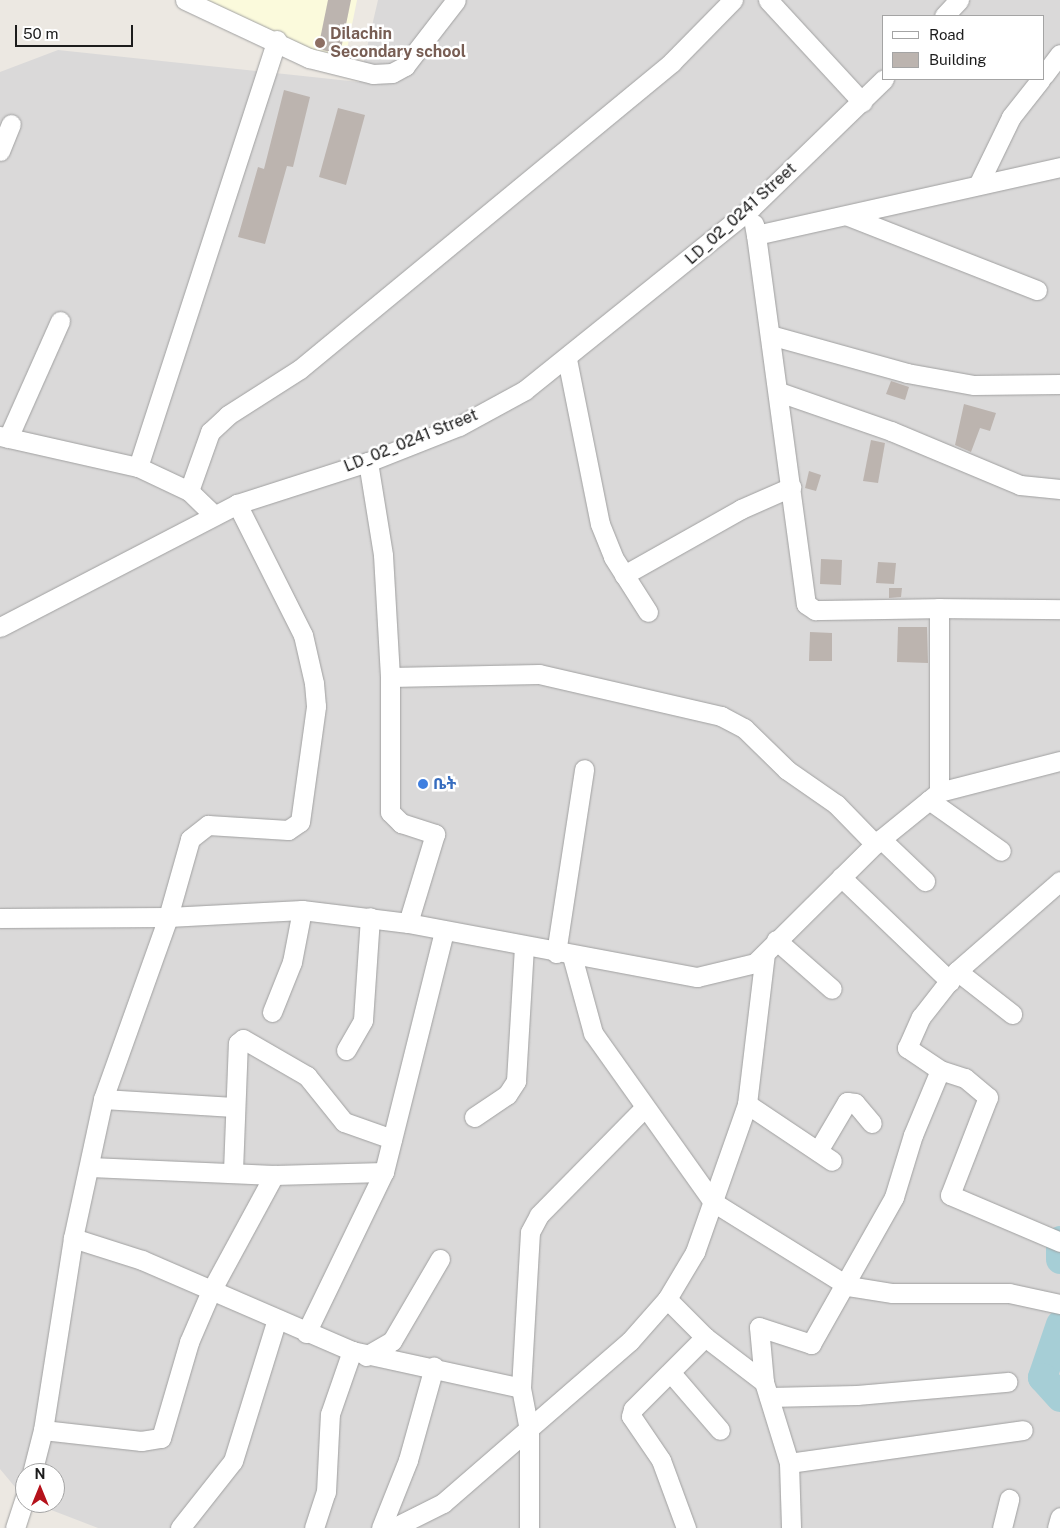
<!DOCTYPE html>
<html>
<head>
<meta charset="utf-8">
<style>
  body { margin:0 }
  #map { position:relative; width:1060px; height:1528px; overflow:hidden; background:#ece8e2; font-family:"Public Sans","Noto Sans Ethiopic",sans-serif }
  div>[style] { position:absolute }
  .residential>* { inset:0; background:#dad9d9 }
  .education>* { inset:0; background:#fbfadc }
  .river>* { height:29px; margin:-14.5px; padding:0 14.5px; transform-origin:14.5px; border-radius:14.5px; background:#a6ced6 }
  .building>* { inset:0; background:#bcb4af }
  .roads { filter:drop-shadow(0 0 1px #a0a0a0) drop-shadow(0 0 1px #a0a0a0) }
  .minor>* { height:19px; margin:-9.5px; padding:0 9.5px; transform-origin:9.5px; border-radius:9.5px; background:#fff }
  .dots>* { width:14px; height:14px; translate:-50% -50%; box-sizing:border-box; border:2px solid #fff; border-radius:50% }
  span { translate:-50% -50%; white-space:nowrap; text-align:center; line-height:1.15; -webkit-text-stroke:5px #fff; paint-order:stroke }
  .education-label { font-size:16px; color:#785e54; font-weight:700 }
  .left { translate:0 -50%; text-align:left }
  .street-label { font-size:16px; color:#1c1c1c }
  .shop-label { font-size:16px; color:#366cbe; font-weight:700 }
  .legend { position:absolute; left:882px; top:15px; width:162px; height:65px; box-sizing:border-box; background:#fff; border:1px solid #a4a4a4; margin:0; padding:6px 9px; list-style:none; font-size:15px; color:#1c1c1c }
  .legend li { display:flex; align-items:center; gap:10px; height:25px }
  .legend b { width:25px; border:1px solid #a4a4a4 }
  .north { position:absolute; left:15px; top:1463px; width:50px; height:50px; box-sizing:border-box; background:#fff; border:1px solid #a4a4a4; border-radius:50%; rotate:0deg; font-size:14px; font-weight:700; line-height:20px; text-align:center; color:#1c1c1c }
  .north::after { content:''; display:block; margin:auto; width:18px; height:22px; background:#b5121b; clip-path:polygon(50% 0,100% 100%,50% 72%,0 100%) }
  .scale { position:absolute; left:15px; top:25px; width:118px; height:22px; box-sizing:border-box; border:2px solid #1c1c1c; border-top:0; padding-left:6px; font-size:15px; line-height:18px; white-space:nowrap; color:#1c1c1c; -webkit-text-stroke:4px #fff; paint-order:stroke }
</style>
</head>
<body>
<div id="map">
  <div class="residential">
    <div style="clip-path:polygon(evenodd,378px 0,1060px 0,1060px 1528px,98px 1528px,33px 1503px,55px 1503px,55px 1473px,25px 1473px,25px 1499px,0 1469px,0 72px,58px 50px,359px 82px,378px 0,884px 16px,1044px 16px,1044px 79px,884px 79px,884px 16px)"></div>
  </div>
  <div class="education">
    <div style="clip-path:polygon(192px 0,357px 0,344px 64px)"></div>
  </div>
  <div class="river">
    <div style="left:1060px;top:1240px;width:19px;rotate:90deg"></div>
    <div style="left:1060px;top:1324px;width:56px;rotate:108.8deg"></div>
    <div style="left:1042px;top:1377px;width:27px;rotate:48deg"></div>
  </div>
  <div class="building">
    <div style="clip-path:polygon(328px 0,351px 0,340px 54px,318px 49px)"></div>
    <div style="clip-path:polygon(284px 90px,310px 97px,293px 167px,287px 166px,265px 244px,238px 237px,258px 167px,264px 169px)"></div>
    <div style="clip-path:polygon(338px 108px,365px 115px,346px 185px,319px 177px)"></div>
    <div style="clip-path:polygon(891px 381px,909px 387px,905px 400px,886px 394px)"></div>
    <div style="clip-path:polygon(964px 404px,996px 413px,990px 431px,980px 428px,971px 452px,955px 445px)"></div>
    <div style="clip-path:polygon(871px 440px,885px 443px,878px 483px,863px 481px)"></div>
    <div style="clip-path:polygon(809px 471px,821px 475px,816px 491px,805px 488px)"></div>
    <div style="clip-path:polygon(821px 559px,842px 560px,841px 585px,820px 584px)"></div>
    <div style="clip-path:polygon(878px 562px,896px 563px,894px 584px,876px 583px)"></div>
    <div style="clip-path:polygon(889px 588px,902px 588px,901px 597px,889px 598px)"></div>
    <div style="clip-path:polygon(898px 627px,927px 627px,928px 663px,897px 662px)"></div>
    <div style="clip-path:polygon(810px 632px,832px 633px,832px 661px,809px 661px)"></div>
  </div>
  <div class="roads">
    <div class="minor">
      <div style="left:185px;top:0;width:137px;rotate:25.1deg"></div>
      <div style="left:309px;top:58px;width:66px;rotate:14deg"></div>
      <div style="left:373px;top:74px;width:19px;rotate:-3deg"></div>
      <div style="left:392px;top:73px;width:15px;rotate:-28deg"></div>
      <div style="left:405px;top:66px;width:83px;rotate:-52.3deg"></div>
      <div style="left:768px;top:0;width:139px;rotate:47.3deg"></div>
      <div style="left:944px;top:16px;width:22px;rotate:-47deg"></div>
      <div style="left:1044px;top:75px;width:26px;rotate:-53deg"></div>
      <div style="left:0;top:151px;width:29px;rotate:-68deg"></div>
      <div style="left:979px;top:183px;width:73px;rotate:-64.1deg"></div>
      <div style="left:1011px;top:117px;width:48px;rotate:-51.7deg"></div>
      <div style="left:848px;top:216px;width:203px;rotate:21.4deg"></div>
      <div style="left:754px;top:224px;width:11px;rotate:80deg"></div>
      <div style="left:756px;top:235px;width:312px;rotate:-12.6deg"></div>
      <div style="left:756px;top:235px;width:372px;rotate:82.3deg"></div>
      <div style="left:806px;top:604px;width:11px;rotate:34deg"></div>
      <div style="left:815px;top:610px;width:124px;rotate:-0.9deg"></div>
      <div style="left:939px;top:608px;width:184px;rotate:90deg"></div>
      <div style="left:770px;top:335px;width:142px;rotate:15.5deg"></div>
      <div style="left:907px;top:373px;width:68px;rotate:10.2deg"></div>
      <div style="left:974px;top:385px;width:86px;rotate:-0.7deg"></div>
      <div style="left:567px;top:359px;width:168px;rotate:78.7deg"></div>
      <div style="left:600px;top:524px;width:35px;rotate:68deg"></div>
      <div style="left:613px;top:557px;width:65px;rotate:57.5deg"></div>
      <div style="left:779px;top:392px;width:119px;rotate:19.2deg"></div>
      <div style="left:891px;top:431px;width:140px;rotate:22.7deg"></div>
      <div style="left:1020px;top:485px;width:40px;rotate:5.7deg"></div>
      <div style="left:0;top:436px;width:141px;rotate:12.7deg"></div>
      <div style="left:138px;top:467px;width:56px;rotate:25.2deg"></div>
      <div style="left:189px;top:491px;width:35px;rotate:44deg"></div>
      <div style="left:8px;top:438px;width:128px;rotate:-66deg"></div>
      <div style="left:368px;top:462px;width:94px;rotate:80.8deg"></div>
      <div style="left:383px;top:555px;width:122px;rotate:86.7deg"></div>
      <div style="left:390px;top:677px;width:149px;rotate:-1.2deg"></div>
      <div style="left:539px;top:674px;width:187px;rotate:13deg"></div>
      <div style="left:721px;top:716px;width:26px;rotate:28deg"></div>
      <div style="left:744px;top:728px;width:60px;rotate:44.3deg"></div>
      <div style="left:787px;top:770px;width:60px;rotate:34.8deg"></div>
      <div style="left:836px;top:804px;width:56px;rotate:45.7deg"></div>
      <div style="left:138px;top:467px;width:449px;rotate:-72deg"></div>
      <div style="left:189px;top:491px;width:63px;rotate:-70.4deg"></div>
      <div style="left:210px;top:432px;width:25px;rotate:-43deg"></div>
      <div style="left:228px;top:415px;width:85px;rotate:-32.6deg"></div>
      <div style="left:300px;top:369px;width:482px;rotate:-39.5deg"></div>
      <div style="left:672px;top:62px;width:87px;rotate:-45.5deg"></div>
      <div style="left:624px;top:575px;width:134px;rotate:-29.4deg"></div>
      <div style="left:741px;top:509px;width:55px;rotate:-23.7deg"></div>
      <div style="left:939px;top:608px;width:121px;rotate:0.5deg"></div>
      <div style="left:0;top:627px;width:267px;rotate:-27.4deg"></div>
      <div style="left:237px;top:504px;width:138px;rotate:-17.8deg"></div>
      <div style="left:368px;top:462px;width:98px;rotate:-21.6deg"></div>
      <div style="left:459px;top:426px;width:75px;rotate:-28.6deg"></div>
      <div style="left:525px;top:390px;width:290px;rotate:-38.8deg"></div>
      <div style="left:751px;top:208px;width:185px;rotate:-44.1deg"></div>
      <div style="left:390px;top:677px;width:135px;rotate:90deg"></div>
      <div style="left:390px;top:812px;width:16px;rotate:45deg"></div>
      <div style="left:401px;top:823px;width:36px;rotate:18deg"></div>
      <div style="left:435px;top:834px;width:93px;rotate:106.9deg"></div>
      <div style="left:929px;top:800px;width:88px;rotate:35.3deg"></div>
      <div style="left:881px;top:839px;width:61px;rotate:43.7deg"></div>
      <div style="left:841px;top:877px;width:151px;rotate:43.7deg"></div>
      <div style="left:0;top:918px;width:168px;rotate:-0.3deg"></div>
      <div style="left:168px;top:917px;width:134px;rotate:-3deg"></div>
      <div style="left:302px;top:910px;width:107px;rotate:7deg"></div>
      <div style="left:408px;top:923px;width:294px;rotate:10.6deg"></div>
      <div style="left:697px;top:977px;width:60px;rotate:-13.6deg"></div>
      <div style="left:755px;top:963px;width:169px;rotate:-44.8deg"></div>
      <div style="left:875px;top:844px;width:82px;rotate:-39.1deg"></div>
      <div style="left:939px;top:792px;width:125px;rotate:-14.4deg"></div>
      <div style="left:776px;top:940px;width:74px;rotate:41.2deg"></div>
      <div style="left:556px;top:953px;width:186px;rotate:-81.3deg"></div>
      <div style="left:572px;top:956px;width:80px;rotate:74.7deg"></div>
      <div style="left:593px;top:1033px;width:207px;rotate:54.6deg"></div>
      <div style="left:713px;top:1202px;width:159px;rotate:31.9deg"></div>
      <div style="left:848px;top:1286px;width:45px;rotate:9deg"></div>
      <div style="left:892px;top:1293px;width:117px"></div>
      <div style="left:1009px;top:1293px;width:52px;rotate:12.2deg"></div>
      <div style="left:957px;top:971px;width:70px;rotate:38deg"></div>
      <div style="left:272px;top:1012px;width:54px;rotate:-68.2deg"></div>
      <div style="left:292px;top:962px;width:53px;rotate:-79.1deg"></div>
      <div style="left:346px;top:1050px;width:34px;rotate:-60deg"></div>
      <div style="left:363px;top:1020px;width:103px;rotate:-86.1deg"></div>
      <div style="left:940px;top:1070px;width:26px;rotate:18deg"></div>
      <div style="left:965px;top:1078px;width:30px;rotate:40deg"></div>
      <div style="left:988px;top:1097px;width:105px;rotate:111.2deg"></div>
      <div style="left:950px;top:1195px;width:120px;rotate:23.1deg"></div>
      <div style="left:103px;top:1099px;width:131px;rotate:3.5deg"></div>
      <div style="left:747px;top:1104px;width:151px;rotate:-83.2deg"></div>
      <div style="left:474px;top:1117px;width:40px;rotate:-34deg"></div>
      <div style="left:507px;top:1095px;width:17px;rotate:-57deg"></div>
      <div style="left:516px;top:1081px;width:135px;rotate:-86.6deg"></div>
      <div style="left:818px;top:1151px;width:57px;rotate:-59.4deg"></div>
      <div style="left:847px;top:1102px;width:8px;rotate:7deg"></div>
      <div style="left:855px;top:1103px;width:26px;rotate:50deg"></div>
      <div style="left:90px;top:1167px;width:184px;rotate:2.5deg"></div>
      <div style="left:274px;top:1175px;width:110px;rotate:-1.6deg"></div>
      <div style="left:233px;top:1171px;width:128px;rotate:-87.8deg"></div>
      <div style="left:238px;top:1043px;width:6px;rotate:-39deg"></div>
      <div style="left:243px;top:1039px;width:74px;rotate:30deg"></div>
      <div style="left:307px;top:1076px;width:59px;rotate:51.2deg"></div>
      <div style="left:344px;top:1122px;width:51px;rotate:19.5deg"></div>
      <div style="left:73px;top:1238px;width:72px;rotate:17.7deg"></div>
      <div style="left:142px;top:1260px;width:229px;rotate:23.4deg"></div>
      <div style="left:352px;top:1351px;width:173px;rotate:12.3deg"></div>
      <div style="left:521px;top:1388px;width:43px;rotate:79.2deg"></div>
      <div style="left:529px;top:1430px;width:98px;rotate:90deg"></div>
      <div style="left:667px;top:1299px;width:55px;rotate:-59.2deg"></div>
      <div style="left:695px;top:1252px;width:157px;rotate:-70.6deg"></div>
      <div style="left:747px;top:1104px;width:102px;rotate:33.8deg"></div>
      <div style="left:306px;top:1333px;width:179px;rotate:-64.2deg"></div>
      <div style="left:384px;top:1172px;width:247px;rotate:-76deg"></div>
      <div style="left:366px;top:1356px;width:30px;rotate:-30deg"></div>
      <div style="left:392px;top:1341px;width:95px;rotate:-59.7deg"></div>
      <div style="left:671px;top:1373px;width:75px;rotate:49.3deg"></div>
      <div style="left:764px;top:1382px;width:55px;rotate:-95.2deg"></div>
      <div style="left:759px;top:1327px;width:55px;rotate:18.1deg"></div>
      <div style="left:811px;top:1344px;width:169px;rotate:-60.5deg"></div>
      <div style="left:894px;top:1197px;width:65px;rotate:-73deg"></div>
      <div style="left:913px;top:1135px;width:70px;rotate:-67.4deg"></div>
      <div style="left:940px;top:1070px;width:40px;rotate:-146deg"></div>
      <div style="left:907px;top:1048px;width:34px;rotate:-66deg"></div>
      <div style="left:921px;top:1017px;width:58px;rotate:-52deg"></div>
      <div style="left:957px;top:971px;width:137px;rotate:-41.1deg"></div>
      <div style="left:521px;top:1388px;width:156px;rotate:-86.7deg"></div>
      <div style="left:530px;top:1232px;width:19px;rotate:-62deg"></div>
      <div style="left:539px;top:1215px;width:148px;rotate:-45.5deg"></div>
      <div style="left:769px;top:1397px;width:88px;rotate:-1.3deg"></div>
      <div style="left:857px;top:1395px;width:151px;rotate:-5deg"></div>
      <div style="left:43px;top:1430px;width:99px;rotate:6.4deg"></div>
      <div style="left:141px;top:1441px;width:20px;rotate:-9deg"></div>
      <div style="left:161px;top:1438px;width:100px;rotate:-73.7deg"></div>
      <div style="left:189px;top:1342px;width:56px;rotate:-66.7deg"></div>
      <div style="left:211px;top:1291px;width:132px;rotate:-61.5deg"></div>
      <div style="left:789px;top:1463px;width:236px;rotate:-8deg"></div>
      <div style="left:32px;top:1473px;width:44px;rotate:-75.7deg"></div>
      <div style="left:43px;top:1430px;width:194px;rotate:-81.1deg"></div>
      <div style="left:73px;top:1238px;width:142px;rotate:-77.8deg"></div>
      <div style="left:103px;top:1099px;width:193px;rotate:-70.3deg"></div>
      <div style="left:168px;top:917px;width:81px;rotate:-74.2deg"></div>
      <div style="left:190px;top:839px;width:23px;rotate:-38deg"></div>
      <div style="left:208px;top:825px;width:80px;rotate:3.6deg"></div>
      <div style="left:288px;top:830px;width:14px;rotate:-34deg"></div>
      <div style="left:300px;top:822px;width:117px;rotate:-82.1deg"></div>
      <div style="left:316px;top:706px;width:23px;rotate:-95deg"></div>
      <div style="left:314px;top:683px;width:49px;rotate:-102.9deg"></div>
      <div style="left:303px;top:635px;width:147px;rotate:-116.7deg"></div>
      <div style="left:15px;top:1528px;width:33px;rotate:-72deg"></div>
      <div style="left:180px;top:1528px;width:85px;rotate:-51.7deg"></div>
      <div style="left:233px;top:1461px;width:145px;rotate:-72.8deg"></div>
      <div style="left:314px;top:1528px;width:38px;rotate:-72deg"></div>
      <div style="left:326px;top:1492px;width:78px;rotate:-87.1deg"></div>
      <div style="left:330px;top:1414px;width:67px;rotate:-70.8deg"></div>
      <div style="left:381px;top:1528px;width:73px;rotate:-68.3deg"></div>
      <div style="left:408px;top:1460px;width:97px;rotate:-74.4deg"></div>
      <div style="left:393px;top:1528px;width:56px;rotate:-26.6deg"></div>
      <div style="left:443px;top:1503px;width:247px;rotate:-40.9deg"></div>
      <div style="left:630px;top:1341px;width:56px;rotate:-48.6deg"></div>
      <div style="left:667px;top:1299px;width:54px;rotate:45deg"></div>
      <div style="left:705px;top:1337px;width:74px;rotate:37.3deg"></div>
      <div style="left:764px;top:1382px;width:85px;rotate:72.8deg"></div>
      <div style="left:789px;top:1463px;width:65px;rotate:88.2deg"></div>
      <div style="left:686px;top:1528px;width:72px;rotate:-110.2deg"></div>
      <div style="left:661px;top:1460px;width:53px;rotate:-124.3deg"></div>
      <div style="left:631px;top:1416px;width:7px;rotate:-74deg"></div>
      <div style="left:633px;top:1409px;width:102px;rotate:-45deg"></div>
      <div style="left:1002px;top:1528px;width:30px;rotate:-76deg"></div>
      <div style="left:1057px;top:1528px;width:11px;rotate:-75deg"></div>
    </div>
  </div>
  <div class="dots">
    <div style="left:320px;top:43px;background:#8d6e63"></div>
    <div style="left:423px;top:784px;background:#3f7fe0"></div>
  </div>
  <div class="education-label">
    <span class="left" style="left:330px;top:43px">Dilachin<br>Secondary school</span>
  </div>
  <div class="street-label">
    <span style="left:741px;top:214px;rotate:-42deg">LD_02_0241 Street</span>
    <span style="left:411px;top:441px;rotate:-22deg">LD_02_0241 Street</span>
  </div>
  <div class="shop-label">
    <span class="left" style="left:433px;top:784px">ቤት</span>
  </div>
  <ul class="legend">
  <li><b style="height:6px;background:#fff"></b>Road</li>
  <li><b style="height:14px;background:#bcb4af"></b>Building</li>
  </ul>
  <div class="north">N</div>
  <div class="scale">50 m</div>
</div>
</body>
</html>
